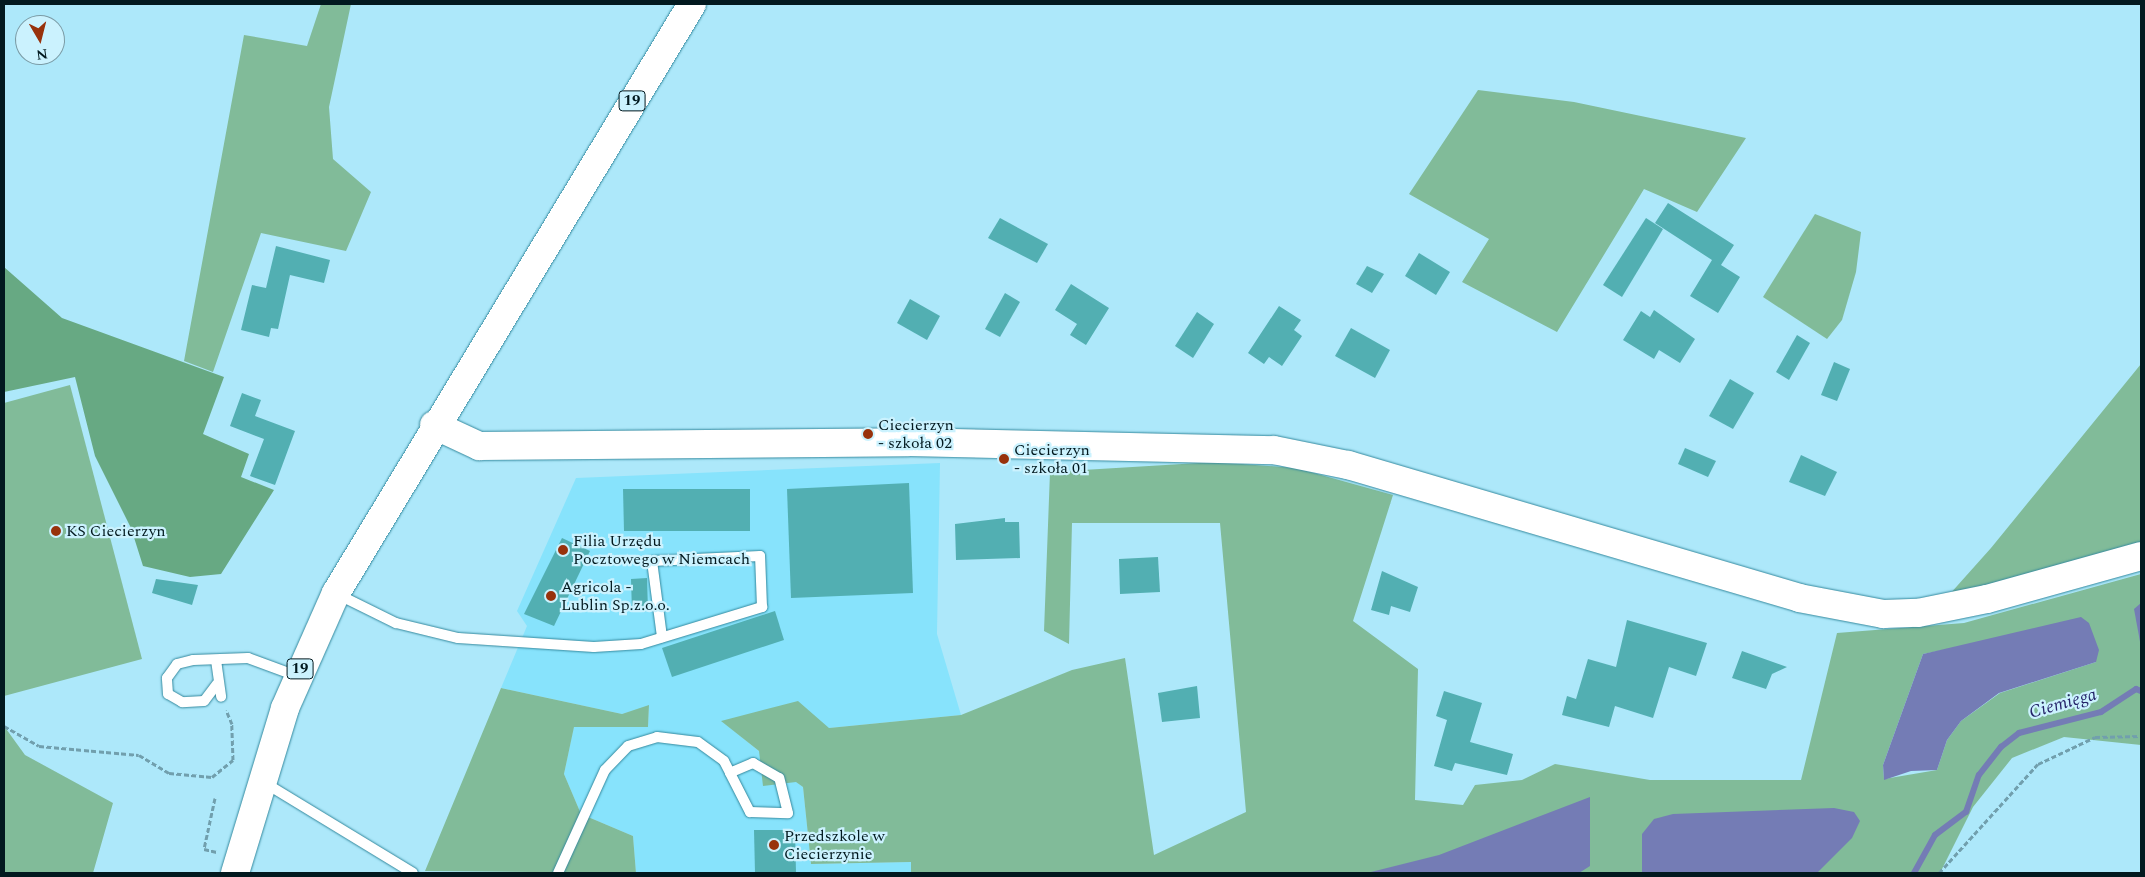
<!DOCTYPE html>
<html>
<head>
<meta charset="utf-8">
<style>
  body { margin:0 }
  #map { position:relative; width:2145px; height:877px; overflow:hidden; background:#ade8fa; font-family:Spectral,serif }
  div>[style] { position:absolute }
  .built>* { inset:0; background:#87e3fc }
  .green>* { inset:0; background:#81bb99 }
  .forest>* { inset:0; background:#67a983 }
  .water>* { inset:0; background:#747cb5 }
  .stream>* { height:6px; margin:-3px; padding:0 3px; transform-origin:3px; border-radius:3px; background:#747cb5 }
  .building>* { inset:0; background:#52afb2 }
  .path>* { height:3px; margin-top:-1.5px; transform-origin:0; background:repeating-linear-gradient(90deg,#719fad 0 5px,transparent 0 7.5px) }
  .roads { filter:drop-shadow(0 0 1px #34899e) drop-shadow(0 0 1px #34899e) }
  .lane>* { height:10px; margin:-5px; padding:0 5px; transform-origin:5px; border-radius:5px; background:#fff }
  .secondary>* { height:28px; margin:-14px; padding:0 14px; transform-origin:14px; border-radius:14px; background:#fff }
  .highway>* { height:28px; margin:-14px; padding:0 14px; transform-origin:14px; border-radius:14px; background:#fff }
  .dots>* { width:14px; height:14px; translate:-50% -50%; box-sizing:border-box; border:2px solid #cbf2fe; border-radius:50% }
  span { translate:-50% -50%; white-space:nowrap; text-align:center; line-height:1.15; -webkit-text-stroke:4.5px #cbf2fe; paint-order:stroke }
  .shield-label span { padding:1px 4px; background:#cbf2fe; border:1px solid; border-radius:4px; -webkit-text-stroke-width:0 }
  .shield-label { font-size:15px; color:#02191f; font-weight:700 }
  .poi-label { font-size:16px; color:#02191f }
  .left { translate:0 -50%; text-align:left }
  .water-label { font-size:18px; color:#242268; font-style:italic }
  .frame { position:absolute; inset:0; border:5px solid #02191f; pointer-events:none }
  .north { position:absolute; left:15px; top:15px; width:50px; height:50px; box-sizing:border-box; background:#cbf2fe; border:1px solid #7b9ba5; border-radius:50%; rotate:172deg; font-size:14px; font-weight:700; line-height:20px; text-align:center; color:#02191f }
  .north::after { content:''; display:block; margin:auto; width:18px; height:22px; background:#98320c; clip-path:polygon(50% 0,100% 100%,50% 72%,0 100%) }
</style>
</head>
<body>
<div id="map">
  <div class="built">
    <div style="clip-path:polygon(940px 463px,937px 634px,961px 715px,829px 728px,722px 721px,803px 787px,811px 864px,912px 862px,911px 873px,636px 873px,633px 836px,581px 814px,564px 774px,574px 726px,648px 727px,649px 706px,622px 714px,501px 688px,527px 626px,517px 611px,576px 478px)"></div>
  </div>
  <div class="green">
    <div style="clip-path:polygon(321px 4px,351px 4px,329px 107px,333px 159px,371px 192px,346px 251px,261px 233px,213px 372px,184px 361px,244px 35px,307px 46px)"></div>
    <div style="clip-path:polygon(1478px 90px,1574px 102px,1746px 138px,1697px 212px,1644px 189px,1557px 332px,1462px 282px,1489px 239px,1409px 194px)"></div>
    <div style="clip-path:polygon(1815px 214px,1861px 232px,1856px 272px,1842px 320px,1827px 339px,1763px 297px)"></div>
    <div style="clip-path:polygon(2141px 364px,2141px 544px,1949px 595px,1991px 548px)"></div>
    <div style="clip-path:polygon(70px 385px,142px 659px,4px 696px,4px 403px)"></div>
    <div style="clip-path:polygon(evenodd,1215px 462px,1296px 468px,1393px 495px,1353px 621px,1418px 669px,1415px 800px,1463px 805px,1475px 785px,1522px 780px,1555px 764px,1650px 780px,1801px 780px,1837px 633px,1964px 623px,2141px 574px,2141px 745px,2064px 737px,2012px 758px,1973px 807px,1940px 873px,911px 873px,911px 862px,811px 864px,803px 787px,796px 782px,763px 786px,759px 751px,721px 721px,798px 701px,829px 728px,961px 715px,1072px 670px,1125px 658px,1154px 855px,1246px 812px,1220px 523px,1072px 523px,1069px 644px,1044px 631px,1050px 472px,1215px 462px,1984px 642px,2096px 662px,2000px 693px,1961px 721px,1947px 740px,1937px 770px,1884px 779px,1883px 765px,1923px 654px,1984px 642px)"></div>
    <div style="clip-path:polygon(501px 688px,622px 714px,649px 705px,648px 727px,574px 727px,564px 774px,581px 814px,633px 836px,636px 873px,425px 871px)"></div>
    <div style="clip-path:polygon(4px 726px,25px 755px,113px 803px,93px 873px,4px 873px)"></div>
  </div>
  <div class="forest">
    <div style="clip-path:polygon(4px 267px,62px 318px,224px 377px,203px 434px,249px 454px,241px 477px,274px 490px,221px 574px,190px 577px,143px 566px,131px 528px,95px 456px,75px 377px,4px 392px)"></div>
  </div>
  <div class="water">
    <div style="clip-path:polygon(2141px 603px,2141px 647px,2134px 609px)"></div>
    <div style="clip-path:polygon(2081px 617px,2089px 623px,2099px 650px,2096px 662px,1999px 693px,1961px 721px,1947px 740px,1937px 770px,1911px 771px,1884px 780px,1883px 765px,1923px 654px)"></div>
    <div style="clip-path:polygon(1590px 797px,1590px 866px,1579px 873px,1367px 873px,1439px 855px)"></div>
    <div style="clip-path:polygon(1834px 808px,1854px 812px,1860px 821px,1852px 838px,1817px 873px,1642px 872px,1642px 834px,1654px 819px,1673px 814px)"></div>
  </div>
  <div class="stream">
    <div style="left:1914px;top:873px;width:43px;rotate:-61.1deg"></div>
    <div style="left:1935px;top:835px;width:39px;rotate:-37deg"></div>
    <div style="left:1966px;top:812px;width:39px;rotate:-71deg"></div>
    <div style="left:1979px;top:775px;width:36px;rotate:-52deg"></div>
    <div style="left:2001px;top:747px;width:23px;rotate:-38deg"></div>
    <div style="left:2019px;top:733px;width:85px;rotate:-14.4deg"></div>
    <div style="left:2101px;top:712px;width:42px;rotate:-33.3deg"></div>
    <div style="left:2136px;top:689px;width:5px;rotate:22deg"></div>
  </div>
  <div class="building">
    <div style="clip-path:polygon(1668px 203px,1734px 245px,1721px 265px,1740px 277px,1718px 313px,1690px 296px,1712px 260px,1655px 223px)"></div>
    <div style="clip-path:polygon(1000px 218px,1048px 244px,1037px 263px,988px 238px)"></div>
    <div style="clip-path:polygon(1646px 218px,1663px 229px,1622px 297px,1603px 285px)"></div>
    <div style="clip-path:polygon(276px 246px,330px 260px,324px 283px,290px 275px,278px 329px,271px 328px,269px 337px,241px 330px,252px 285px,266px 288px)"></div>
    <div style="clip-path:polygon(1419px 253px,1450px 272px,1436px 295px,1405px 276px)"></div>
    <div style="clip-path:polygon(1367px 266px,1384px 274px,1372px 293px,1356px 284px)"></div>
    <div style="clip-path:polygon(1071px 284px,1109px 308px,1086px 345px,1070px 335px,1077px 324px,1055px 310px)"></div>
    <div style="clip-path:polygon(1005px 293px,1020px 302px,1000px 337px,985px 329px)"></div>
    <div style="clip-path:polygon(910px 299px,940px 316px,927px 340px,897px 323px)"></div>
    <div style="clip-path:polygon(1279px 306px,1301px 320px,1294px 330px,1302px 336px,1282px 366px,1269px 357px,1264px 364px,1248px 353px)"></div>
    <div style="clip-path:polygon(1654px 310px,1695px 339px,1680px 363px,1659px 350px,1654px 359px,1623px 340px,1641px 311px,1650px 317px)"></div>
    <div style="clip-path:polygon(1197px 312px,1214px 324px,1193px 358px,1175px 346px)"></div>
    <div style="clip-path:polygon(1351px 328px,1390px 350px,1375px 378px,1335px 356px)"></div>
    <div style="clip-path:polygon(1797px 335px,1810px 343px,1789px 380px,1776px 372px)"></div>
    <div style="clip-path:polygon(1834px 362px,1850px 369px,1837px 401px,1821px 395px)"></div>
    <div style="clip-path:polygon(1730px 379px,1754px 393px,1733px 429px,1709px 416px)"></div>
    <div style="clip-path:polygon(242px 393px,261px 400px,255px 416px,295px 431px,275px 485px,250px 476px,264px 439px,230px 426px)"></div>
    <div style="clip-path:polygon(1685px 448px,1716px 461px,1708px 477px,1678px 464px)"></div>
    <div style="clip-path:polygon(1801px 455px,1837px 472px,1825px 496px,1789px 482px)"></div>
    <div style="clip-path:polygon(909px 483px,913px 593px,791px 598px,787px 489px)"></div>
    <div style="clip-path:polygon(623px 489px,750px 489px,750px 531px,624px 531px)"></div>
    <div style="clip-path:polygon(1005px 518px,1005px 522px,1019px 522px,1020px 558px,956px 560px,955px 524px)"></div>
    <div style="clip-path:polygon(562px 538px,590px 551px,554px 626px,524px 614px)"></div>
    <div style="clip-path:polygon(1158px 557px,1160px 592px,1120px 594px,1119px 559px)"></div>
    <div style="clip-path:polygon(1382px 571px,1418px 587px,1410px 612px,1391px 606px,1389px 615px,1371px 610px)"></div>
    <div style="clip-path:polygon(647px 578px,648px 611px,632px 612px,631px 579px)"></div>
    <div style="clip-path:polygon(156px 579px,198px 585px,192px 605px,152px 593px)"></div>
    <div style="clip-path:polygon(775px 611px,784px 640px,672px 677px,662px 648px)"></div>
    <div style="clip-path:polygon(1627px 620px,1707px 643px,1696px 676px,1669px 667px,1653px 718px,1615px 706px,1609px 727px,1562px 715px,1567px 696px,1576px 699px,1588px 659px,1616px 667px)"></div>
    <div style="clip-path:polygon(1742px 651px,1787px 667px,1772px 674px,1766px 689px,1732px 678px)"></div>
    <div style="clip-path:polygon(1197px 686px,1200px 718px,1162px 722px,1158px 693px)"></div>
    <div style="clip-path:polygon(1444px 691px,1482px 703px,1470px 742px,1513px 754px,1507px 775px,1455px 763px,1452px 771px,1434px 766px,1447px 720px,1436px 716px)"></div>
    <div style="clip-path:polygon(754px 830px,795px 830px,796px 873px,755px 873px)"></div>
  </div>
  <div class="path">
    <div style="left:4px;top:726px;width:40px;rotate:29.7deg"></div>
    <div style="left:39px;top:746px;width:100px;rotate:5.1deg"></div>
    <div style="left:139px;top:755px;width:35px;rotate:31deg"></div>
    <div style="left:169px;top:773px;width:43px;rotate:5.3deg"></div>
    <div style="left:212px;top:777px;width:27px;rotate:-39deg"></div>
    <div style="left:233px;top:760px;width:36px;rotate:-92deg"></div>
    <div style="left:232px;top:724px;width:15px;rotate:-113deg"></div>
    <div style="left:215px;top:798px;width:52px;rotate:102.2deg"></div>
    <div style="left:204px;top:849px;width:13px;rotate:13deg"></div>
    <div style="left:1939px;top:873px;width:147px;rotate:-47.8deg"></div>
    <div style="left:2038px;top:764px;width:63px;rotate:-25.3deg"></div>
    <div style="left:2095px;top:737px;width:46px;rotate:-1.2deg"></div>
  </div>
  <div class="roads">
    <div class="lane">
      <div style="left:337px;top:594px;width:66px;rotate:26.2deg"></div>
      <div style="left:396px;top:623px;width:64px;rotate:13.6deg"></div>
      <div style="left:458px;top:638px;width:136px;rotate:3.8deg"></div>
      <div style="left:594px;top:647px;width:47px;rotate:-3.7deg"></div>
      <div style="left:641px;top:644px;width:127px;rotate:-17deg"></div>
      <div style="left:762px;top:607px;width:51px;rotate:-92.2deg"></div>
      <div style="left:760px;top:556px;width:108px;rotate:177.3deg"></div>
      <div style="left:652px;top:561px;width:77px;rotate:82.5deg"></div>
      <div style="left:216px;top:660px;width:37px;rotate:82deg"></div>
      <div style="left:217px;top:684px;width:21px;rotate:127deg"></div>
      <div style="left:204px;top:701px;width:22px;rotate:177deg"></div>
      <div style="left:182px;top:702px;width:16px;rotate:-150deg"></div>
      <div style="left:168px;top:694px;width:16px;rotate:-94deg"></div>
      <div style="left:167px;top:678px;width:17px;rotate:-54deg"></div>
      <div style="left:177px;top:664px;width:16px;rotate:-14deg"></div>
      <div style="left:193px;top:660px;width:55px;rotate:-2.1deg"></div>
      <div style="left:248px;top:658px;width:52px;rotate:20.2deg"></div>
      <div style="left:265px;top:783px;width:173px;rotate:31.3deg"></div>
      <div style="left:558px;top:873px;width:113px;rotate:-65.5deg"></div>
      <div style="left:605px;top:770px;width:33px;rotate:-46deg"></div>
      <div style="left:628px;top:746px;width:30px;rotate:-17deg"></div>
      <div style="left:657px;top:737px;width:41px;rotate:7deg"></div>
      <div style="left:698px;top:742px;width:32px;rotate:36deg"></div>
      <div style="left:724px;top:761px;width:13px;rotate:63deg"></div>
      <div style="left:730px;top:773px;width:44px;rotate:62.9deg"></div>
      <div style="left:750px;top:812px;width:38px;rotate:2deg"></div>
      <div style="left:788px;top:813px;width:36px;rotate:-104deg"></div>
      <div style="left:779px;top:778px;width:30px;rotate:-150deg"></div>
      <div style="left:753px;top:763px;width:25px;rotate:157deg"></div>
    </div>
    <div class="secondary">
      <div style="left:434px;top:425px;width:50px;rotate:25deg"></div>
      <div style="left:479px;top:446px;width:429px;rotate:-0.5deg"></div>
      <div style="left:908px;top:442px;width:366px;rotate:1.3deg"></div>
      <div style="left:1274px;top:450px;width:76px;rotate:11.5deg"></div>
      <div style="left:1348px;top:465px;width:470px;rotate:16.4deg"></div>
      <div style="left:1799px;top:598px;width:86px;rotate:10.8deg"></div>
      <div style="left:1883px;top:614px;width:35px;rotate:-2deg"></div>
      <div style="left:1918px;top:613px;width:70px;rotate:-11.5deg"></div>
      <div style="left:1987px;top:599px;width:160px;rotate:-15.6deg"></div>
    </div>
    <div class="highway">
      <div style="left:235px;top:873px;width:172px;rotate:-73.1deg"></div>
      <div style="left:285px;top:708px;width:126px;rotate:-66.1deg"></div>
      <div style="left:336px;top:593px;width:688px;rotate:-58.85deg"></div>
    </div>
  </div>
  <div class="dots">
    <div style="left:868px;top:434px;background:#98320c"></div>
    <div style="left:1004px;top:459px;background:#98320c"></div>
    <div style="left:56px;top:531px;background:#98320c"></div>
    <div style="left:563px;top:550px;background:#98320c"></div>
    <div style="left:551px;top:596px;background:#98320c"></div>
    <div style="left:774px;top:845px;background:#98320c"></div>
  </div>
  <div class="shield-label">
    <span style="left:632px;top:101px">19</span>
    <span style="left:300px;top:669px">19</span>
  </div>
  <div class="poi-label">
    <span class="left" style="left:878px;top:434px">Ciecierzyn<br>- szkoła 02</span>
    <span class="left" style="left:1014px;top:459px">Ciecierzyn<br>- szkoła 01</span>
    <span class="left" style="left:66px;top:531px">KS Ciecierzyn</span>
    <span class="left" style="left:573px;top:550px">Filia Urzędu<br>Pocztowego w Niemcach</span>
    <span class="left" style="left:561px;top:596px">Agricola -<br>Lublin Sp.z.o.o.</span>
    <span class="left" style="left:784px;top:845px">Przedszkole w<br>Ciecierzynie</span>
  </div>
  <div class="water-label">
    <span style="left:2063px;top:704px;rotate:-16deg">Ciemięga</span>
  </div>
  <div class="frame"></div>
  <div class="north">N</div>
</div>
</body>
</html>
